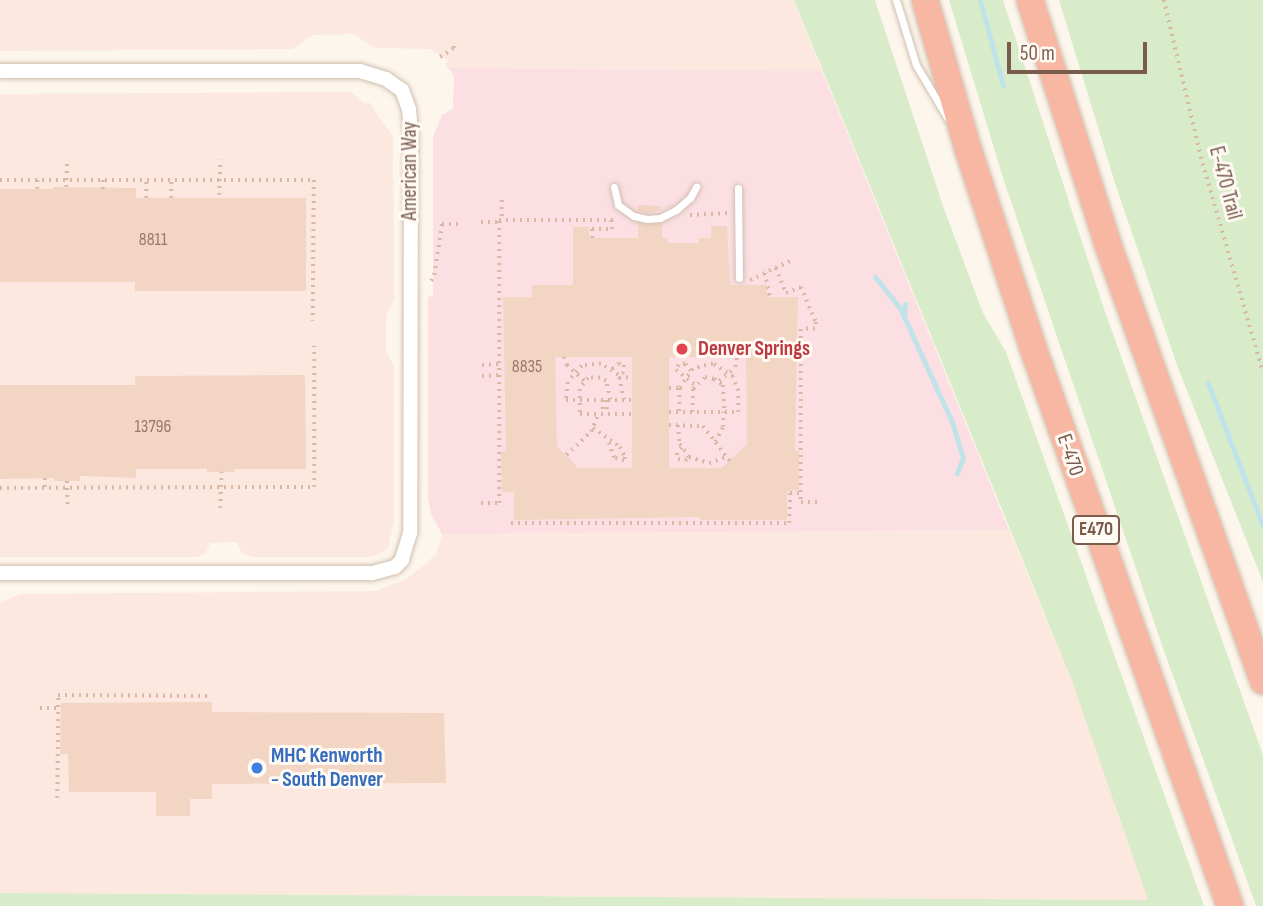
<!DOCTYPE html>
<html>
<head>
<meta charset="utf-8">
<style>
  body { margin:0 }
  #map { position:relative; width:1263px; height:906px; overflow:hidden; background:#fdf6ec; font-family:"Sofia Sans Condensed",sans-serif }
  div>[style] { position:absolute }
  .commercial>* { inset:0; background:#fde8e0 }
  .medical>* { inset:0; background:#fbdfe3 }
  .green>* { inset:0; background:#d8ecc9 }
  .stream>* { height:5px; margin:-2.5px; padding:0 2.5px; transform-origin:2.5px; border-radius:2.5px; background:#bfe3e8 }
  .building>* { inset:0; background:#f3d5c3 }
  .path>* { height:3.5px; margin-top:-1.75px; transform-origin:0; background:repeating-linear-gradient(90deg,#d9b8a5 0 2px,transparent 0 7px) }
  .roads { filter:drop-shadow(0 0 2px #d1beb0) drop-shadow(0 0 2px #d1beb0) }
  .lane>* { height:7px; margin:-3.5px; padding:0 3.5px; transform-origin:3.5px; border-radius:3.5px; background:#fff }
  .street>* { height:14px; margin:-7px; padding:0 7px; transform-origin:7px; border-radius:7px; background:#fff }
  .highway>* { height:26px; margin:-13px; padding:0 13px; transform-origin:13px; border-radius:13px; background:#f7b7a3 }
  .dots>* { width:19px; height:19px; translate:-50% -50%; box-sizing:border-box; border:4px solid #fffaf3; border-radius:50% }
  span { translate:-50% -50%; white-space:nowrap; text-align:center; line-height:1.15; -webkit-text-stroke:6px #fffaf3; paint-order:stroke }
  .number-label { font-size:18px; color:#987a6a }
  .number-label span { -webkit-text-stroke-width:0 }
  .shield-label span { padding:2px 5px; background:#fffaf3; border:2px solid; border-radius:5px; -webkit-text-stroke-width:0 }
  .shield-label { font-size:19px; color:#7a5c4d; font-weight:700 }
  .street-label { font-size:21px; color:#7a5c4d }
  .health-label { font-size:21px; color:#be3a42; font-weight:700 }
  .left { translate:0 -50%; text-align:left }
  .shop-label { font-size:21px; color:#366cbe; font-weight:700 }
  .scale { position:absolute; left:1007px; top:42px; width:140px; height:32px; box-sizing:border-box; border:4px solid #7a5c4d; border-top:0; padding-left:9px; font-size:21px; line-height:24px; white-space:nowrap; color:#7a5c4d; -webkit-text-stroke:5px #fffaf3; paint-order:stroke }
</style>
</head>
<body>
<div id="map">
  <div class="commercial">
    <div style="clip-path:polygon(0 0,794px 0,822px 71px,448px 68px,445px 64px,448px 61px,431px 49px,374px 48px,354px 34px,313px 35px,292px 49px,0 51px)"></div>
    <div style="clip-path:polygon(351px 92px,365px 104px,369px 102px,393px 137px,394px 300px,386px 315px,386px 351px,394px 366px,394px 522px,388px 549px,372px 557px,252px 557px,242px 553px,237px 542px,210px 543px,206px 553px,197px 557px,0 557px,0 94px)"></div>
    <div style="clip-path:polygon(1009px 530px,1072px 681px,1149px 900px,0 893px,0 603px,20px 594px,375px 591px,406px 579px,424px 565px,436px 554px,442px 534px)"></div>
  </div>
  <div class="medical">
    <div style="clip-path:polygon(448px 68px,822px 71px,1009px 530px,442px 534px,431px 514px,428px 498px,428px 297px,433px 296px,433px 137px,442px 115px,453px 109px,454px 75px)"></div>
  </div>
  <div class="green">
    <div style="clip-path:polygon(794px 0,875px 0,943px 206px,983px 313px,1006px 352px,1204px 906px,0 906px,0 893px,1148px 900px,1072px 681px)"></div>
    <div style="clip-path:polygon(949px 0,1003px 0,1102px 303px,1263px 755px,1263px 906px,1256px 906px,1163px 648px,1004px 181px)"></div>
    <div style="clip-path:polygon(1059px 0,1263px 0,1263px 582px,1178px 368px,1115px 183px)"></div>
  </div>
  <div class="stream">
    <div style="left:980px;top:0;width:89px;rotate:75deg"></div>
    <div style="left:875px;top:277px;width:40px;rotate:51deg"></div>
    <div style="left:900px;top:308px;width:125px;rotate:65.5deg"></div>
    <div style="left:952px;top:422px;width:38px;rotate:73deg"></div>
    <div style="left:963px;top:458px;width:16px;rotate:112deg"></div>
    <div style="left:904px;top:316px;width:12px;rotate:-85deg"></div>
    <div style="left:1208px;top:383px;width:153px;rotate:69deg"></div>
  </div>
  <div class="building">
    <div style="clip-path:polygon(53px 187px,136px 188px,136px 198px,306px 198px,306px 291px,135px 291px,135px 282px,0 282px,0 189px,53px 189px)"></div>
    <div style="clip-path:polygon(638px 205px,661px 206px,661px 210px,647px 213px,638px 211px)"></div>
    <div style="clip-path:polygon(evenodd,638px 223px,662px 224px,662px 238px,668px 238px,668px 243px,699px 243px,699px 238px,711px 238px,711px 226px,727px 226px,730px 285px,767px 285px,767px 297px,798px 297px,795px 451px,799px 451px,799px 490px,787px 491px,787px 520px,700px 520px,700px 517px,514px 520px,514px 492px,502px 492px,501px 452px,506px 451px,503px 297px,532px 297px,532px 285px,573px 285px,573px 227px,589px 227px,589px 238px,638px 238px,638px 223px,555px 357px,632px 357px,632px 468px,578px 468px,557px 446px,555px 357px,638px 223px,669px 357px,746px 357px,747px 444px,722px 468px,669px 468px,669px 357px)"></div>
    <div style="clip-path:polygon(305px 375px,306px 469px,234px 469px,234px 472px,207px 472px,207px 469px,136px 469px,136px 478px,80px 476px,80px 481px,54px 481px,54px 478px,0 479px,0 385px,135px 385px,135px 376px)"></div>
    <div style="clip-path:polygon(212px 702px,212px 712px,444px 713px,446px 783px,212px 784px,212px 799px,190px 799px,190px 816px,156px 816px,156px 792px,69px 792px,68px 754px,60px 754px,61px 703px)"></div>
  </div>
  <div class="path">
    <div style="left:1164px;top:0;width:161px;rotate:76.7deg"></div>
    <div style="left:1201px;top:157px;width:224px;rotate:73.9deg"></div>
    <div style="left:440px;top:57px;width:17px;rotate:-33deg"></div>
    <div style="left:454px;top:48px;width:6px;rotate:-90deg"></div>
    <div style="left:0;top:180px;width:314px"></div>
    <div style="left:314px;top:180px;width:141px;rotate:90.4deg"></div>
    <div style="left:103px;top:180px;width:9px;rotate:90deg"></div>
    <div style="left:66px;top:187px;width:26px;rotate:-88deg"></div>
    <div style="left:37px;top:189px;width:9px;rotate:-90deg"></div>
    <div style="left:219px;top:195px;width:35px;rotate:-88deg"></div>
    <div style="left:146px;top:198px;width:18px;rotate:-90deg"></div>
    <div style="left:171px;top:198px;width:18px;rotate:-90deg"></div>
    <div style="left:502px;top:200px;width:20px;rotate:90deg"></div>
    <div style="left:690px;top:215px;width:38px;rotate:-3deg"></div>
    <div style="left:481px;top:222px;width:18px"></div>
    <div style="left:592px;top:238px;width:9px;rotate:-90deg"></div>
    <div style="left:592px;top:229px;width:20px"></div>
    <div style="left:612px;top:229px;width:10px;rotate:-96deg"></div>
    <div style="left:776px;top:268px;width:27px;rotate:68deg"></div>
    <div style="left:786px;top:293px;width:16px;rotate:-22deg"></div>
    <div style="left:801px;top:287px;width:38px;rotate:67deg"></div>
    <div style="left:816px;top:322px;width:7px;rotate:98deg"></div>
    <div style="left:815px;top:329px;width:14px;rotate:180deg"></div>
    <div style="left:801px;top:329px;width:173px;rotate:90deg"></div>
    <div style="left:801px;top:502px;width:21px"></div>
    <div style="left:765px;top:273px;width:25px;rotate:78deg"></div>
    <div style="left:750px;top:280px;width:44px;rotate:-25.4deg"></div>
    <div style="left:431px;top:281px;width:7px;rotate:-63deg"></div>
    <div style="left:434px;top:275px;width:52px;rotate:-81.1deg"></div>
    <div style="left:442px;top:224px;width:18px"></div>
    <div style="left:564px;top:357px;width:9px;rotate:69deg"></div>
    <div style="left:567px;top:365px;width:24px;rotate:42deg"></div>
    <div style="left:482px;top:365px;width:17px;rotate:-3deg"></div>
    <div style="left:612px;top:369px;width:9px;rotate:-41deg"></div>
    <div style="left:619px;top:363px;width:5px;rotate:22deg"></div>
    <div style="left:624px;top:365px;width:8px;rotate:90deg"></div>
    <div style="left:624px;top:373px;width:7px;rotate:153deg"></div>
    <div style="left:691px;top:371px;width:9px;rotate:-131deg"></div>
    <div style="left:685px;top:364px;width:6px;rotate:171deg"></div>
    <div style="left:679px;top:365px;width:6px;rotate:121deg"></div>
    <div style="left:676px;top:370px;width:24px;rotate:38deg"></div>
    <div style="left:482px;top:376px;width:17px;rotate:-3deg"></div>
    <div style="left:619px;top:378px;width:13px;rotate:-4deg"></div>
    <div style="left:719px;top:381px;width:21px;rotate:-41deg"></div>
    <div style="left:735px;top:367px;width:10px;rotate:-79deg"></div>
    <div style="left:669px;top:388px;width:11px"></div>
    <div style="left:603px;top:400px;width:14px;rotate:90deg"></div>
    <div style="left:607px;top:400px;width:14px;rotate:90deg"></div>
    <div style="left:610px;top:400px;width:19px;rotate:-102deg"></div>
    <div style="left:606px;top:381px;width:7px;rotate:-153deg"></div>
    <div style="left:600px;top:378px;width:12px;rotate:180deg"></div>
    <div style="left:588px;top:378px;width:14px;rotate:126deg"></div>
    <div style="left:580px;top:389px;width:25px;rotate:90deg"></div>
    <div style="left:580px;top:414px;width:52px"></div>
    <div style="left:624px;top:400px;width:26px;rotate:-103deg"></div>
    <div style="left:618px;top:375px;width:20px;rotate:-147deg"></div>
    <div style="left:601px;top:364px;width:19px;rotate:174deg"></div>
    <div style="left:582px;top:366px;width:21px;rotate:131deg"></div>
    <div style="left:568px;top:382px;width:18px;rotate:96deg"></div>
    <div style="left:566px;top:400px;width:66px"></div>
    <div style="left:669px;top:412px;width:69px"></div>
    <div style="left:738px;top:412px;width:21px;rotate:-90deg"></div>
    <div style="left:738px;top:391px;width:15px;rotate:-110deg"></div>
    <div style="left:733px;top:377px;width:24px;rotate:-147deg"></div>
    <div style="left:713px;top:364px;width:21px;rotate:166deg"></div>
    <div style="left:693px;top:369px;width:23px;rotate:124deg"></div>
    <div style="left:680px;top:388px;width:24px;rotate:92deg"></div>
    <div style="left:692px;top:412px;width:23px;rotate:-88deg"></div>
    <div style="left:693px;top:389px;width:17px;rotate:-45deg"></div>
    <div style="left:705px;top:377px;width:9px;rotate:13deg"></div>
    <div style="left:714px;top:379px;width:11px;rotate:34deg"></div>
    <div style="left:723px;top:385px;width:27px;rotate:86deg"></div>
    <div style="left:669px;top:425px;width:34px;rotate:2deg"></div>
    <div style="left:703px;top:426px;width:44px;rotate:52.4deg"></div>
    <div style="left:678px;top:425px;width:19px;rotate:84deg"></div>
    <div style="left:680px;top:444px;width:16px;rotate:55deg"></div>
    <div style="left:689px;top:457px;width:21px;rotate:17deg"></div>
    <div style="left:709px;top:463px;width:18px;rotate:-19deg"></div>
    <div style="left:593px;top:428px;width:33px;rotate:35deg"></div>
    <div style="left:620px;top:447px;width:11px;rotate:63deg"></div>
    <div style="left:625px;top:457px;width:4px;rotate:104deg"></div>
    <div style="left:624px;top:461px;width:10px;rotate:-163deg"></div>
    <div style="left:614px;top:458px;width:18px;rotate:-109deg"></div>
    <div style="left:715px;top:442px;width:17px;rotate:-62deg"></div>
    <div style="left:723px;top:427px;width:15px;rotate:-90deg"></div>
    <div style="left:682px;top:448px;width:7px;rotate:135deg"></div>
    <div style="left:677px;top:453px;width:6px;rotate:81deg"></div>
    <div style="left:678px;top:459px;width:7px;rotate:16deg"></div>
    <div style="left:685px;top:461px;width:6px;rotate:-45deg"></div>
    <div style="left:566px;top:455px;width:34px;rotate:-43deg"></div>
    <div style="left:591px;top:432px;width:19px;rotate:-69deg"></div>
    <div style="left:45px;top:478px;width:10px;rotate:90deg"></div>
    <div style="left:67px;top:481px;width:26px;rotate:88deg"></div>
    <div style="left:0;top:488px;width:314px;rotate:-0.2deg"></div>
    <div style="left:314px;top:487px;width:141px;rotate:-90deg"></div>
    <div style="left:481px;top:503px;width:18px"></div>
    <div style="left:499px;top:503px;width:283px;rotate:-90deg"></div>
    <div style="left:499px;top:220px;width:116px"></div>
    <div style="left:220px;top:508px;width:36px;rotate:-88deg"></div>
    <div style="left:511px;top:523px;width:278px"></div>
    <div style="left:789px;top:523px;width:30px;rotate:-88deg"></div>
    <div style="left:790px;top:493px;width:11px"></div>
    <div style="left:40px;top:708px;width:18px"></div>
    <div style="left:57px;top:798px;width:103px;rotate:-89.4deg"></div>
    <div style="left:58px;top:695px;width:152px;rotate:0.4deg"></div>
  </div>
  <div class="roads">
    <div class="lane">
      <div style="left:896px;top:0;width:68px;rotate:72.9deg"></div>
      <div style="left:916px;top:65px;width:61px;rotate:59.2deg"></div>
      <div style="left:614px;top:187px;width:18px;rotate:77deg"></div>
      <div style="left:618px;top:205px;width:19px;rotate:35deg"></div>
      <div style="left:634px;top:216px;width:13px;rotate:13deg"></div>
      <div style="left:647px;top:219px;width:13px;rotate:-4deg"></div>
      <div style="left:660px;top:218px;width:18px;rotate:-27deg"></div>
      <div style="left:676px;top:210px;width:18px;rotate:-41deg"></div>
      <div style="left:690px;top:198px;width:13px;rotate:-61deg"></div>
      <div style="left:738px;top:188px;width:90px;rotate:89.4deg"></div>
    </div>
    <div class="street">
      <div style="left:0;top:71px;width:360px"></div>
      <div style="left:360px;top:71px;width:27px;rotate:17deg"></div>
      <div style="left:386px;top:79px;width:19px;rotate:35deg"></div>
      <div style="left:402px;top:90px;width:20px;rotate:70deg"></div>
      <div style="left:409px;top:109px;width:24px;rotate:85deg"></div>
      <div style="left:411px;top:133px;width:400px;rotate:90.1deg"></div>
      <div style="left:410px;top:533px;width:28px;rotate:107deg"></div>
      <div style="left:402px;top:560px;width:10px;rotate:135deg"></div>
      <div style="left:395px;top:567px;width:24px;rotate:165deg"></div>
      <div style="left:372px;top:573px;width:372px;rotate:180deg"></div>
    </div>
    <div class="highway">
      <div style="left:925px;top:0;width:158px;rotate:73.9deg"></div>
      <div style="left:969px;top:152px;width:203px;rotate:71.9deg"></div>
      <div style="left:1032px;top:345px;width:595px;rotate:70.56deg"></div>
      <div style="left:1030px;top:0;width:254px;rotate:72.3deg"></div>
      <div style="left:1107px;top:242px;width:466px;rotate:70.4deg"></div>
    </div>
  </div>
  <div class="dots">
    <div style="left:682px;top:349px;background:#e0444e"></div>
    <div style="left:257px;top:768px;background:#3f7fe0"></div>
  </div>
  <div class="number-label">
    <span style="left:153px;top:240px">8811</span>
    <span style="left:527px;top:367px">8835</span>
    <span style="left:153px;top:427px">13796</span>
  </div>
  <div class="shield-label">
    <span style="left:1096px;top:530px">E470</span>
  </div>
  <div class="street-label">
    <span style="left:410px;top:171px;rotate:-90deg">American Way</span>
    <span style="left:1225px;top:183px;rotate:75deg">E-470 Trail</span>
    <span style="left:1070px;top:455px;rotate:71deg">E-470</span>
  </div>
  <div class="health-label">
    <span class="left" style="left:698px;top:349px">Denver Springs</span>
  </div>
  <div class="shop-label">
    <span class="left" style="left:271px;top:768px">MHC Kenworth<br>- South Denver</span>
  </div>
  <div class="scale">50 m</div>
</div>
</body>
</html>
